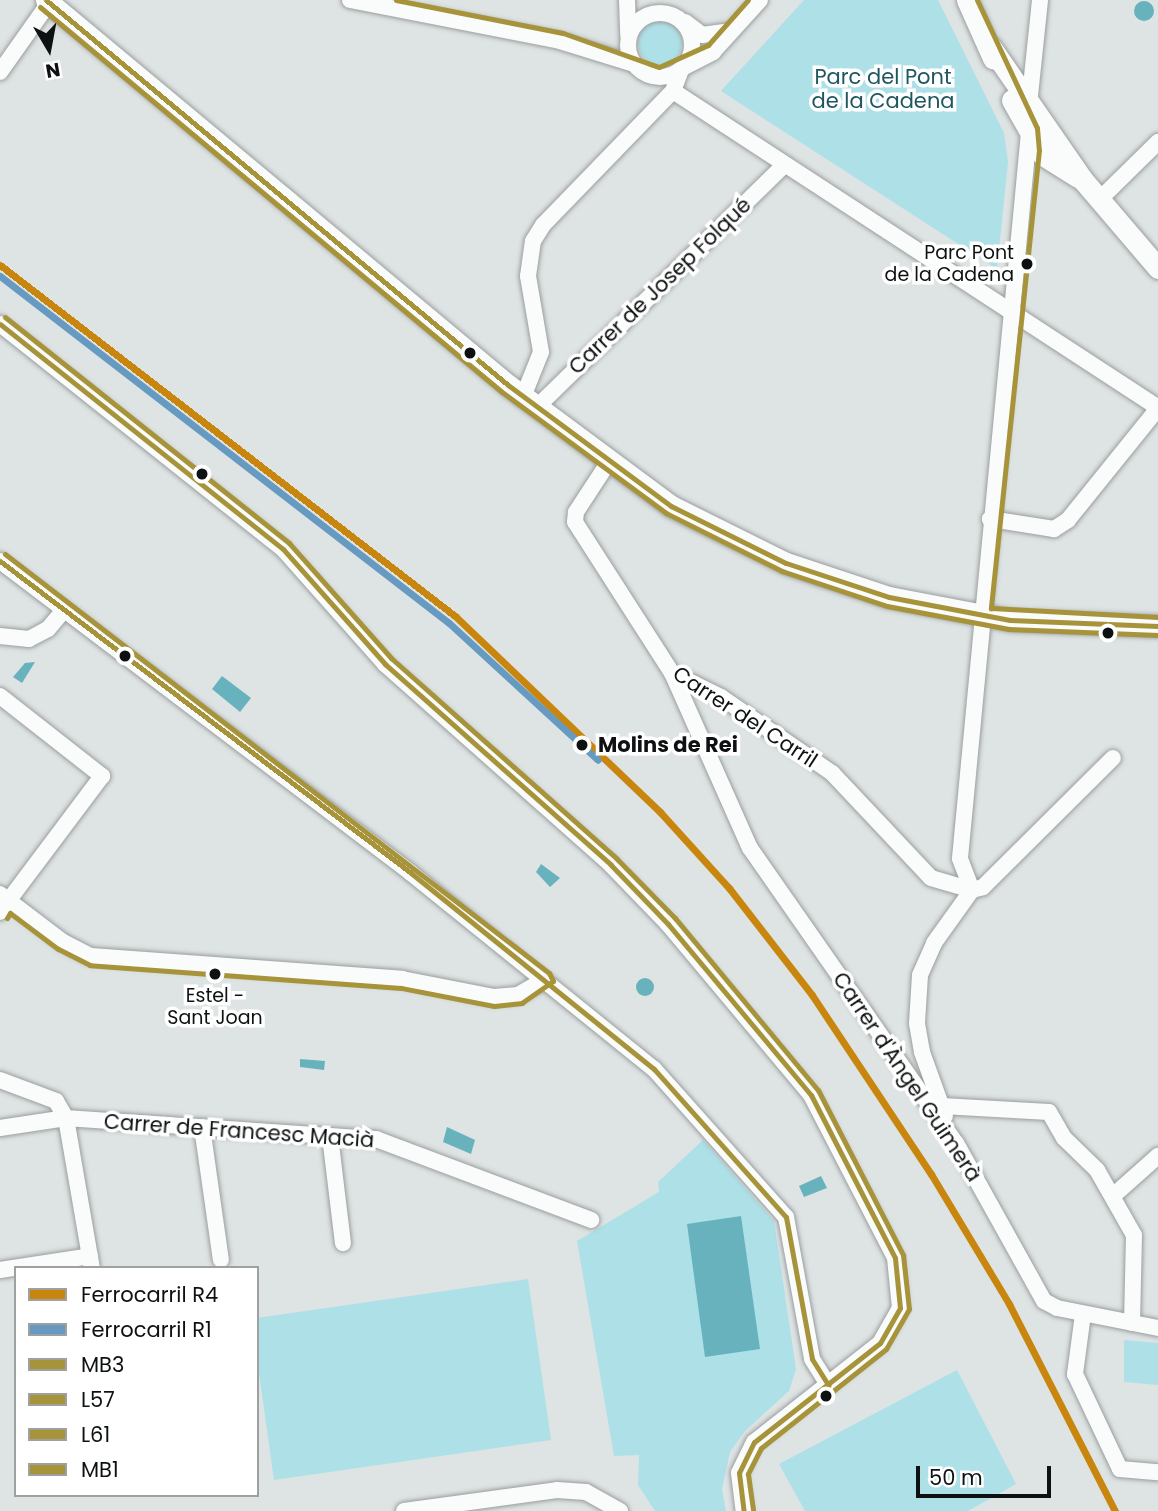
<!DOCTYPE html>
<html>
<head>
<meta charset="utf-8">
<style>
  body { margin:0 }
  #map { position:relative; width:1158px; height:1511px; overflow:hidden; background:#dee3e4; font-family:Poppins,sans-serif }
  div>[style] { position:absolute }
  .green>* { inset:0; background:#aee0e8 }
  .round { border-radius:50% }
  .water>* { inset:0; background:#68b2bd }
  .roads { filter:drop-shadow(0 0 2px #9a9e9e) drop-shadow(0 0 2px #9a9e9e) }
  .street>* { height:16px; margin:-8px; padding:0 8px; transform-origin:8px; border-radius:8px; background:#fafbfb }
  .street>.ring { margin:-8px; padding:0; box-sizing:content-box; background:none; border:16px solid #fafbfb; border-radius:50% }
  .secondary>* { height:21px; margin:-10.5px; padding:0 10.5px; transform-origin:10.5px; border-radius:10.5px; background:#fafbfb }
  .bus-1>* { height:5px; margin:-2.5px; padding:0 2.5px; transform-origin:2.5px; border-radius:2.5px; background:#a7943a }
  .bus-2>* { height:5px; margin:-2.5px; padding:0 2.5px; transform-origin:2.5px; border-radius:2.5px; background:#a7943a }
  .bus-3>* { height:5px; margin:-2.5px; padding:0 2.5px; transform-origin:2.5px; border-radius:2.5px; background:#a7943a }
  .bus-4>* { height:5px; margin:-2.5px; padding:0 2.5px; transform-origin:2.5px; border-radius:2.5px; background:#a7943a }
  .rail-1>* { height:7px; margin:-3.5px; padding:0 3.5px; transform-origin:3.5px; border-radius:3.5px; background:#c8860e }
  .rail-2>* { height:7px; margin:-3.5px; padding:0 3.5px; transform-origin:3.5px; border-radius:3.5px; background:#679ac0 }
  .dots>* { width:19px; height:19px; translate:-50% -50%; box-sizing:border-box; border:4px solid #fff; border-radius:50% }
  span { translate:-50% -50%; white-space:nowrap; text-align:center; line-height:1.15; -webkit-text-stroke:7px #fff; paint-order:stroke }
  .bus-label { font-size:19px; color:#0e1112 }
  .right { translate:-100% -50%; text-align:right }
  .park-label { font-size:21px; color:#1f5760 }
  .street-label { font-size:21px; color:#0e1112 }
  .stop-label { font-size:21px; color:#0e1112; font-weight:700 }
  .left { translate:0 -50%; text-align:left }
  .legend { position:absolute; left:14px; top:1266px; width:245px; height:231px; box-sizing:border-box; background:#fff; border:2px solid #9fa0a0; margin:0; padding:9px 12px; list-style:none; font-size:21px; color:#0e1112 }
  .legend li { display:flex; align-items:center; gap:14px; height:35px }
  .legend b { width:35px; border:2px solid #9fa0a0 }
  .north { position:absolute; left:14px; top:14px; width:70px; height:70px; -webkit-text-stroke:5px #fff; paint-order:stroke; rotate:170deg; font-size:19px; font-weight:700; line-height:28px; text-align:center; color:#0e1112 }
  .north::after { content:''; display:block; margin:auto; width:24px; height:32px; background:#0e1112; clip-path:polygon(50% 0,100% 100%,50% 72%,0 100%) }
  .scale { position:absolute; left:916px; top:1466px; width:135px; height:32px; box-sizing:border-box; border:4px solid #0e1112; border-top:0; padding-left:9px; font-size:21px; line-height:24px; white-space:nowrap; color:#0e1112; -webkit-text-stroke:5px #fff; paint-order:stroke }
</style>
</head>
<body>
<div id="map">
  <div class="green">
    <div style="clip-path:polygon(804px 0,938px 0,1004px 133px,1008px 162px,997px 269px,721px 91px)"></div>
    <div class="round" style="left:638px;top:21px;width:44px;height:44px"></div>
    <div style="clip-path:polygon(703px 1140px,774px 1221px,796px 1369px,789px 1391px,745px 1431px,730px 1452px,722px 1489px,726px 1511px,655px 1511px,638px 1485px,639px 1455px,614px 1456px,577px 1241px,659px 1192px,658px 1182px)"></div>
    <div style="clip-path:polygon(528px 1279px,551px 1440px,274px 1480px,257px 1359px,257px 1318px)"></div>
    <div style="clip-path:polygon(1124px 1340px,1158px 1343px,1158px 1385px,1124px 1382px)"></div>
    <div style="clip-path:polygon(957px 1370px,1016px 1484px,968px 1511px,805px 1511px,779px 1464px)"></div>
  </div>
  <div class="water">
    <div class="round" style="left:1134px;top:1px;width:20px;height:20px"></div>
    <div style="clip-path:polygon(35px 662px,22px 683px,13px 677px,25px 663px)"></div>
    <div style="clip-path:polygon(222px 676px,251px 698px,240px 712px,212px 689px)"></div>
    <div style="clip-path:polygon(541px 864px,560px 878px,550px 887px,536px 872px)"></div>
    <div class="round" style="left:636px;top:978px;width:18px;height:18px"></div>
    <div style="clip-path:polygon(300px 1059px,325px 1061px,324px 1070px,300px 1067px)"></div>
    <div style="clip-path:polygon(447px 1127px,475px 1140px,471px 1154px,443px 1142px)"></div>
    <div style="clip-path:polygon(821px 1176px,827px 1188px,804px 1197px,799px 1186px)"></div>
    <div style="clip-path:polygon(741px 1216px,760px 1349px,705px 1357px,687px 1224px)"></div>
  </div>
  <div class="roads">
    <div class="street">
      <div style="left:350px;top:0;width:214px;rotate:11deg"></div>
      <div style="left:560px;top:41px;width:77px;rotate:17.3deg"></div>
      <div style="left:627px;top:0;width:35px;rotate:88deg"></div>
      <div class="ring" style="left:628px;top:13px;width:48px;height:48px"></div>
      <div style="left:685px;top:22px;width:21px;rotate:37deg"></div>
      <div style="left:702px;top:35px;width:28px;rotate:-8deg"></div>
      <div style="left:684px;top:67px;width:33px;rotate:-27deg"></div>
      <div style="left:713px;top:52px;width:70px;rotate:-47.9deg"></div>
      <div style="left:681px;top:70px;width:22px;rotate:111deg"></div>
      <div style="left:673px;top:91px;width:574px;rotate:33.14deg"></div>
      <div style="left:1154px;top:405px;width:7px;rotate:82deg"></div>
      <div style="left:1155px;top:412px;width:139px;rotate:128.9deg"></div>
      <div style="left:1068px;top:520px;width:17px;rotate:147deg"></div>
      <div style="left:1054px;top:529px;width:65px;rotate:-171.1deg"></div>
      <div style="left:0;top:72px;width:88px;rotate:-54.7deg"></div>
      <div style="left:1029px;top:105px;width:106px;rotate:-84deg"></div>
      <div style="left:1099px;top:200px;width:83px;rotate:-44.5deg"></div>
      <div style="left:0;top:324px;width:362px;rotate:38.5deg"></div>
      <div style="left:283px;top:549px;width:154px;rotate:48.4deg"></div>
      <div style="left:385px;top:664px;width:302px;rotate:41.6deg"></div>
      <div style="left:611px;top:865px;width:82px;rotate:46deg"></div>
      <div style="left:668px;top:924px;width:223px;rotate:50.1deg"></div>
      <div style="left:811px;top:1095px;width:183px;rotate:62.7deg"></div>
      <div style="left:895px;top:1258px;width:50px;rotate:84.3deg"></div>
      <div style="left:900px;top:1308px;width:40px;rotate:119.7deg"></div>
      <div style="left:880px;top:1343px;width:160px;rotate:141.8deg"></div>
      <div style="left:754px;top:1442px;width:34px;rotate:116deg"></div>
      <div style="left:739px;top:1473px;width:38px;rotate:83deg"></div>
      <div style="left:523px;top:397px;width:48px;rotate:-68.2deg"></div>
      <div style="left:541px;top:352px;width:77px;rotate:-99.7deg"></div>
      <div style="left:528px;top:276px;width:35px;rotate:-82deg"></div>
      <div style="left:533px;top:241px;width:19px;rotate:-58deg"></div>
      <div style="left:543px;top:225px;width:187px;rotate:-45.9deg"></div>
      <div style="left:536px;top:408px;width:347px;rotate:-44.4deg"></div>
      <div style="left:608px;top:463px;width:59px;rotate:123.1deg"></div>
      <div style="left:576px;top:512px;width:10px;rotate:96deg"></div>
      <div style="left:575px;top:522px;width:179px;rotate:57.3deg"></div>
      <div style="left:672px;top:673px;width:192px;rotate:66deg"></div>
      <div style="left:750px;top:848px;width:360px;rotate:55.1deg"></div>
      <div style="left:956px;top:1143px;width:181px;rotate:60.9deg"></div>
      <div style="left:1044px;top:1301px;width:15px;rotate:28deg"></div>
      <div style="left:1057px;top:1308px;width:103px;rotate:11.2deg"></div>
      <div style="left:0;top:561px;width:516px;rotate:37.2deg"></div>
      <div style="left:411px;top:873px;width:312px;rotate:38.9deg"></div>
      <div style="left:654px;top:1069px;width:198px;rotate:48.3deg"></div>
      <div style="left:786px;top:1217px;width:144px;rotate:79.6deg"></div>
      <div style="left:812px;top:1359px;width:31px;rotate:58deg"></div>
      <div style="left:0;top:636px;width:29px;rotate:6deg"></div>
      <div style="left:29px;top:639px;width:21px;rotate:-28deg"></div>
      <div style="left:48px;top:629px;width:25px;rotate:-50deg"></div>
      <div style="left:672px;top:673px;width:55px;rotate:26.1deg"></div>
      <div style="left:721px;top:697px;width:135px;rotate:34.4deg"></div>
      <div style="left:832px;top:773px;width:144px;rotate:46.7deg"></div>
      <div style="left:931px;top:878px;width:43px;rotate:16.3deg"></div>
      <div style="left:0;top:696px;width:130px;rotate:38.1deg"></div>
      <div style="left:102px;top:776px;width:170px;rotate:126.9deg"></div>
      <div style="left:972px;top:890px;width:34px;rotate:-111deg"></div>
      <div style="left:960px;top:858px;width:729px;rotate:-84.57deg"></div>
      <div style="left:972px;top:890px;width:11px;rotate:-15deg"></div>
      <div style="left:983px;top:887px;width:183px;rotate:-44.8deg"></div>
      <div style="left:0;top:894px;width:79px;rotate:37.3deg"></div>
      <div style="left:63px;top:942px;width:31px;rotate:27deg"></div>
      <div style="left:91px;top:956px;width:312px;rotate:4.2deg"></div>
      <div style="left:402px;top:979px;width:94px;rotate:11.1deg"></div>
      <div style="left:494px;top:997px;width:24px;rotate:-5deg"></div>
      <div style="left:518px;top:995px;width:30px;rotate:-30deg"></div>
      <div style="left:0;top:1080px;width:60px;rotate:20.6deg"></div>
      <div style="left:56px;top:1101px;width:20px;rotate:60deg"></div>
      <div style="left:66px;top:1118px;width:152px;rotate:80.2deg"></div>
      <div style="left:942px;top:1106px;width:107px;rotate:3.2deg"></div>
      <div style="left:1049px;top:1112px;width:30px;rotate:60deg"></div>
      <div style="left:1064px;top:1138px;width:46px;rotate:44.1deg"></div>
      <div style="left:1097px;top:1170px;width:75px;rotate:60.4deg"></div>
      <div style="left:1134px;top:1235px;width:88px;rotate:91.3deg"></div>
      <div style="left:945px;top:1116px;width:68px;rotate:-109.8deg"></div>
      <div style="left:922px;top:1052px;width:29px;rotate:-100deg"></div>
      <div style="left:917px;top:1023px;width:48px;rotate:-86.4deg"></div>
      <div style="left:920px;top:975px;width:35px;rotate:-66deg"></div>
      <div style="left:934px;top:943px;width:65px;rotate:-54.4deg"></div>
      <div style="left:202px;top:1127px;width:134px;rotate:81.9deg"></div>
      <div style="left:0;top:1128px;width:67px;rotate:-8.6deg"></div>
      <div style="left:66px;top:1118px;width:311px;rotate:3.9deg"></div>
      <div style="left:376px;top:1139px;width:230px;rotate:20.6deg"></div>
      <div style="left:330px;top:1136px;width:108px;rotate:83.1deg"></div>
      <div style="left:1114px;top:1195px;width:59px;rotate:-41.6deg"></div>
      <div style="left:0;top:1270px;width:91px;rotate:-8.8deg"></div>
      <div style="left:1083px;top:1314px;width:61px;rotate:97.6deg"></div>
      <div style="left:1075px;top:1374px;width:105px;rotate:64.7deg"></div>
      <div style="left:1120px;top:1469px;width:38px;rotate:5deg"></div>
      <div style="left:404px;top:1511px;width:154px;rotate:-7.8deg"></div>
      <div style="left:557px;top:1490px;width:29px;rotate:4deg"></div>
      <div style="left:586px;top:1492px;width:39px;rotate:29deg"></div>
    </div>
    <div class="secondary">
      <div style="left:46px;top:0;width:601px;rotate:39.81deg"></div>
      <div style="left:508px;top:385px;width:203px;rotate:36.6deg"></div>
      <div style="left:671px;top:506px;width:128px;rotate:26.4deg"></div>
      <div style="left:786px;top:563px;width:108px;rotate:18.3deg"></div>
      <div style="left:889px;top:597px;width:123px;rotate:10.8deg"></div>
      <div style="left:1010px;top:620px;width:148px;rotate:2.3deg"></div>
      <div style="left:967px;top:0;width:64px;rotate:65.9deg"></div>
      <div style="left:990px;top:46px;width:162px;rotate:55.3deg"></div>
      <div style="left:1082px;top:179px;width:117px;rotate:49.5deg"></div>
      <div style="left:1012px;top:100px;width:63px;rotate:60.6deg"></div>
      <div style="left:1043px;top:155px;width:41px;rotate:32.2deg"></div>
    </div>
  </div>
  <div class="bus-1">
    <div style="left:0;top:324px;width:362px;rotate:38.5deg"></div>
    <div style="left:283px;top:549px;width:154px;rotate:48.4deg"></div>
    <div style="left:385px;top:664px;width:302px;rotate:41.6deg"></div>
    <div style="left:611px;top:865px;width:82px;rotate:46deg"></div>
    <div style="left:668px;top:924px;width:223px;rotate:50.1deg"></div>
    <div style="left:811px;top:1095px;width:183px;rotate:62.7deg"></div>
    <div style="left:895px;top:1258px;width:50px;rotate:84.3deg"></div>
    <div style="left:900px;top:1308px;width:40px;rotate:119.7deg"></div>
    <div style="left:880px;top:1343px;width:160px;rotate:141.8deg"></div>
    <div style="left:754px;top:1442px;width:34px;rotate:116deg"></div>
    <div style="left:739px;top:1473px;width:38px;rotate:83deg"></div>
    <div style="left:0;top:561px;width:516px;rotate:37.2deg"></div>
    <div style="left:411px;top:873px;width:312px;rotate:38.9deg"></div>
    <div style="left:654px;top:1069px;width:198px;rotate:48.3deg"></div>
    <div style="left:786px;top:1217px;width:144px;rotate:79.6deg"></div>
    <div style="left:812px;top:1359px;width:31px;rotate:58deg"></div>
  </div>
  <div class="bus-2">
    <div style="left:46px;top:0;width:601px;rotate:39.81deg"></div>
    <div style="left:508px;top:385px;width:203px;rotate:36.6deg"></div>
    <div style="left:671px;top:506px;width:128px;rotate:26.4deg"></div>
    <div style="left:786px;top:563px;width:108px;rotate:18.3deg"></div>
    <div style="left:889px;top:597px;width:123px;rotate:10.8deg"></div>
    <div style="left:1010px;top:620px;width:148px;rotate:2.3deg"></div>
  </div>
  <div class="bus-3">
    <div style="left:40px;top:7px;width:601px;rotate:39.81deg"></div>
    <div style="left:502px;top:392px;width:204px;rotate:36.4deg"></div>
    <div style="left:666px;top:513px;width:130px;rotate:26.6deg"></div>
    <div style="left:782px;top:571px;width:111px;rotate:18.4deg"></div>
    <div style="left:887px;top:606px;width:124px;rotate:10.7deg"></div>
    <div style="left:1009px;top:629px;width:149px;rotate:2.3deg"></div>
  </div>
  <div class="bus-4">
    <div style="left:396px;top:0;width:170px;rotate:11.2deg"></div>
    <div style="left:563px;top:33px;width:102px;rotate:19.5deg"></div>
    <div style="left:659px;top:67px;width:54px;rotate:-24.2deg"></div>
    <div style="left:708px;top:45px;width:60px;rotate:-48.4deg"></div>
    <div style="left:977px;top:0;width:141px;rotate:64.9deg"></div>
    <div style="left:1037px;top:128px;width:22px;rotate:85deg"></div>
    <div style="left:1039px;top:150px;width:461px;rotate:96deg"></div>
    <div style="left:991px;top:608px;width:167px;rotate:3.1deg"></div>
    <div style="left:5px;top:317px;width:363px;rotate:38.5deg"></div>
    <div style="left:289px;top:543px;width:154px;rotate:48.4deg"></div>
    <div style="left:391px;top:658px;width:302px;rotate:41.6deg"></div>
    <div style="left:617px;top:859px;width:83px;rotate:45.5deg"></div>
    <div style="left:675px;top:918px;width:224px;rotate:50.3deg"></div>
    <div style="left:818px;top:1090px;width:186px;rotate:62.7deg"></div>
    <div style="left:903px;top:1255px;width:54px;rotate:83.7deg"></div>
    <div style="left:909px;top:1309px;width:46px;rotate:119.9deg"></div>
    <div style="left:886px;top:1349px;width:159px;rotate:141.6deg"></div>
    <div style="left:761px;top:1448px;width:29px;rotate:117deg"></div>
    <div style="left:748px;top:1474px;width:36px;rotate:82deg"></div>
    <div style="left:5px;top:554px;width:687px;rotate:37.6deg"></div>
    <div style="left:549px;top:973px;width:9px;rotate:63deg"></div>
    <div style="left:553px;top:981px;width:38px;rotate:145deg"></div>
    <div style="left:522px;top:1003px;width:28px;rotate:174deg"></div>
    <div style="left:494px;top:1006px;width:95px;rotate:-169deg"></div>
    <div style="left:401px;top:988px;width:312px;rotate:-175.8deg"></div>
    <div style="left:90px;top:965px;width:36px;rotate:-153deg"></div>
    <div style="left:58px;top:949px;width:60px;rotate:-143.1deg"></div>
    <div style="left:10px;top:913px;width:6px;rotate:121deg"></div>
  </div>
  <div class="rail-1">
    <div style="left:0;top:265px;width:575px;rotate:37.65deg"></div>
    <div style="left:455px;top:616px;width:284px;rotate:43.7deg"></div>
    <div style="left:660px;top:812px;width:103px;rotate:47.8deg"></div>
    <div style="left:729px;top:888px;width:135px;rotate:52.2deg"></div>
    <div style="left:812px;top:995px;width:215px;rotate:56.4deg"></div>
    <div style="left:931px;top:1174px;width:152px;rotate:59deg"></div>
    <div style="left:1009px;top:1304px;width:233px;rotate:62.9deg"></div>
  </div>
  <div class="rail-2">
    <div style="left:0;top:276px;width:567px;rotate:37.7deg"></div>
    <div style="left:449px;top:623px;width:202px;rotate:42.6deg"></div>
  </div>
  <div class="dots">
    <div style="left:1027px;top:264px;background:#0e1112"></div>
    <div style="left:470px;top:353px;background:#0e1112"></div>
    <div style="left:202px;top:474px;background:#0e1112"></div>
    <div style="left:1108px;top:633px;background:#0e1112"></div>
    <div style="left:125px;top:656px;background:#0e1112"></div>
    <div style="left:582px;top:745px;background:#0e1112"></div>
    <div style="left:215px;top:974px;background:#0e1112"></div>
    <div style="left:826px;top:1396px;background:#0e1112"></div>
  </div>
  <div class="bus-label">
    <span class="right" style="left:1014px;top:264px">Parc Pont<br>de la Cadena</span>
    <span style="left:215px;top:1007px">Estel -<br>Sant Joan</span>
  </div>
  <div class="park-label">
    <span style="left:883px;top:89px">Parc del Pont<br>de la Cadena</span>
  </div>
  <div class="street-label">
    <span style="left:660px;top:286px;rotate:-44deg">Carrer de Josep Folqué</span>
    <span style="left:745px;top:717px;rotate:33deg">Carrer del Carril</span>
    <span style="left:907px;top:1077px;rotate:56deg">Carrer d'Àngel Guimerà</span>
    <span style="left:239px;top:1131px;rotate:4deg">Carrer de Francesc Macià</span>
  </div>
  <div class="stop-label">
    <span class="left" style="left:598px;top:745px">Molins de Rei</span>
  </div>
  <ul class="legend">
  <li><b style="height:9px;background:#c8860e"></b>Ferrocarril R4</li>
  <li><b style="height:9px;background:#679ac0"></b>Ferrocarril R1</li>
  <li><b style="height:9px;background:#a7943a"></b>MB3</li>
  <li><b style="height:9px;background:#a7943a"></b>L57</li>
  <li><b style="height:9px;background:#a7943a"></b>L61</li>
  <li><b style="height:9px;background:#a7943a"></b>MB1</li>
  </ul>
  <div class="north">N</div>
  <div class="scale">50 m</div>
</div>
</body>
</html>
